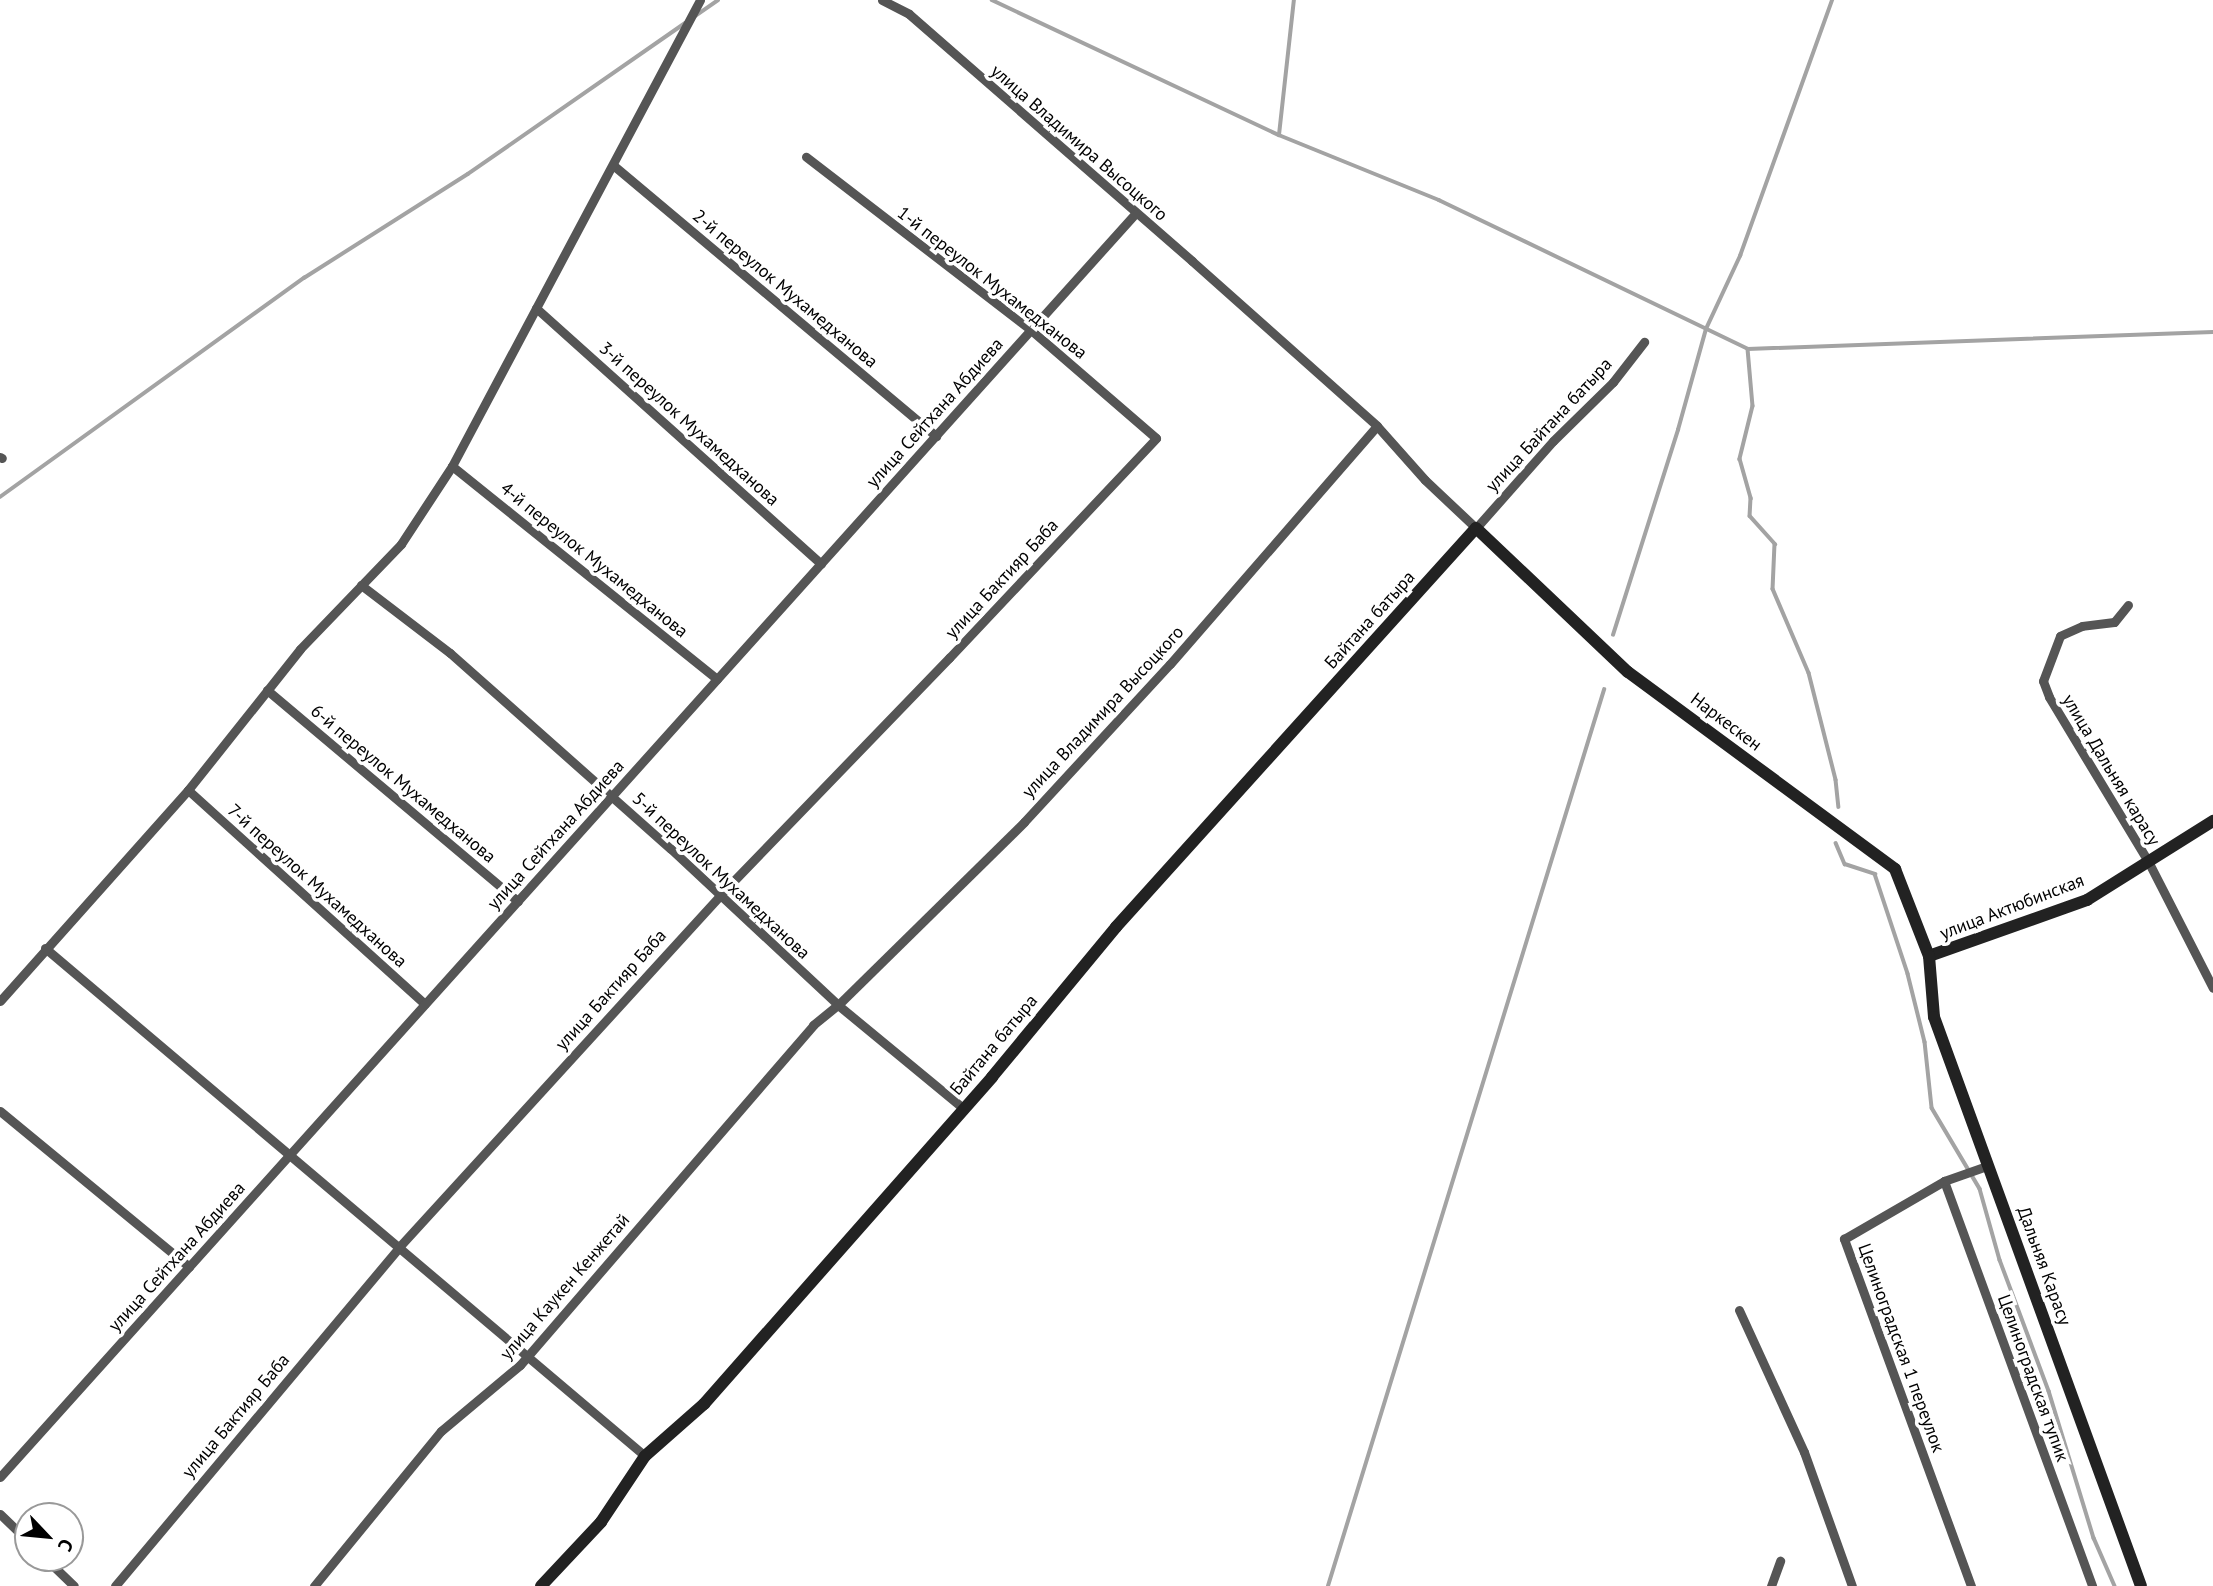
<!DOCTYPE html>
<html>
<head>
<meta charset="utf-8">
<style>
  body { margin:0 }
  #map { position:relative; width:2213px; height:1586px; overflow:hidden; background:#fff; font-family:"PT Sans",sans-serif }
  div>[style] { position:absolute }
  .stream>* { height:3.5px; margin:-1.75px; padding:0 1.75px; transform-origin:1.75px; border-radius:1.75px; background:#a3a3a3 }
  .street>* { height:9px; margin:-4.5px; padding:0 4.5px; transform-origin:4.5px; border-radius:4.5px; background:#555 }
  .secondary>* { height:12px; margin:-6px; padding:0 6px; transform-origin:6px; border-radius:6px; background:#222 }
  span { translate:-50% -50%; white-space:nowrap; text-align:center; line-height:1.15; -webkit-text-stroke:7px #fff; paint-order:stroke }
  .street-label { font-size:18px; color:#000 }
  .north { position:absolute; left:14px; top:1502px; width:70px; height:70px; box-sizing:border-box; background:#fff; border:2px solid #999; border-radius:50%; rotate:116deg; font-size:19px; font-weight:700; line-height:28px; text-align:center; color:#000 }
  .north::after { content:''; display:block; margin:auto; width:24px; height:32px; background:#000; clip-path:polygon(50% 0,100% 100%,50% 72%,0 100%) }
</style>
</head>
<body>
<div id="map">
  <div class="stream">
    <div style="left:992px;top:0;width:317px;rotate:25.2deg"></div>
    <div style="left:1279px;top:135px;width:173px;rotate:22.1deg"></div>
    <div style="left:1439px;top:200px;width:343px;rotate:25.7deg"></div>
    <div style="left:1748px;top:349px;width:465px;rotate:-2.1deg"></div>
    <div style="left:694px;top:17px;width:29px;rotate:-35deg"></div>
    <div style="left:1279px;top:135px;width:136px;rotate:-83.7deg"></div>
    <div style="left:1748px;top:349px;width:57px;rotate:85deg"></div>
    <div style="left:1753px;top:406px;width:55px;rotate:103.8deg"></div>
    <div style="left:1740px;top:459px;width:41px;rotate:74.2deg"></div>
    <div style="left:1751px;top:498px;width:18px;rotate:93deg"></div>
    <div style="left:1750px;top:516px;width:38px;rotate:48deg"></div>
    <div style="left:1775px;top:544px;width:45px;rotate:92.5deg"></div>
    <div style="left:1773px;top:589px;width:91px;rotate:66.8deg"></div>
    <div style="left:1809px;top:673px;width:110px;rotate:75.8deg"></div>
    <div style="left:1836px;top:780px;width:27px;rotate:84deg"></div>
    <div style="left:0;top:497px;width:375px;rotate:-35.8deg"></div>
    <div style="left:304px;top:278px;width:194px;rotate:-32.4deg"></div>
    <div style="left:468px;top:174px;width:264px;rotate:-34.8deg"></div>
    <div style="left:1613px;top:635px;width:215px;rotate:-72.4deg"></div>
    <div style="left:1678px;top:430px;width:105px;rotate:-74.5deg"></div>
    <div style="left:1706px;top:329px;width:81px;rotate:-65deg"></div>
    <div style="left:1740px;top:256px;width:272px;rotate:-70.2deg"></div>
    <div style="left:1836px;top:843px;width:23px;rotate:67deg"></div>
    <div style="left:1845px;top:864px;width:32px;rotate:18deg"></div>
    <div style="left:1875px;top:874px;width:105px;rotate:71.7deg"></div>
    <div style="left:1908px;top:974px;width:70px;rotate:76deg"></div>
    <div style="left:1925px;top:1042px;width:66px;rotate:83.9deg"></div>
    <div style="left:1932px;top:1108px;width:94px;rotate:59.3deg"></div>
    <div style="left:1980px;top:1189px;width:74px;rotate:74.3deg"></div>
    <div style="left:2000px;top:1260px;width:140px;rotate:69.5deg"></div>
    <div style="left:2049px;top:1391px;width:154px;rotate:73deg"></div>
    <div style="left:2094px;top:1538px;width:52px;rotate:66.4deg"></div>
    <div style="left:1328px;top:1586px;width:938px;rotate:-72.88deg"></div>
  </div>
  <div class="street">
    <div style="left:882px;top:0;width:30px;rotate:27deg"></div>
    <div style="left:909px;top:14px;width:376px;rotate:41.1deg"></div>
    <div style="left:1192px;top:261px;width:248px;rotate:41.7deg"></div>
    <div style="left:1377px;top:426px;width:72px;rotate:48.4deg"></div>
    <div style="left:1425px;top:480px;width:70px;rotate:43.3deg"></div>
    <div style="left:1476px;top:528px;width:116px;rotate:-48.5deg"></div>
    <div style="left:1553px;top:441px;width:84px;rotate:-44.5deg"></div>
    <div style="left:1613px;top:382px;width:51px;rotate:-52.2deg"></div>
    <div style="left:613px;top:165px;width:422px;rotate:40deg"></div>
    <div style="left:536px;top:308px;width:383px;rotate:41.9deg"></div>
    <div style="left:0;top:457px;width:2px;rotate:27deg"></div>
    <div style="left:452px;top:466px;width:340px;rotate:38.8deg"></div>
    <div style="left:361px;top:585px;width:112px;rotate:37.4deg"></div>
    <div style="left:450px;top:653px;width:295px;rotate:41.6deg"></div>
    <div style="left:671px;top:849px;width:229px;rotate:43deg"></div>
    <div style="left:838px;top:1005px;width:163px;rotate:39.5deg"></div>
    <div style="left:2128px;top:605px;width:22px;rotate:129deg"></div>
    <div style="left:2114px;top:622px;width:32px;rotate:173deg"></div>
    <div style="left:2082px;top:626px;width:24px;rotate:156deg"></div>
    <div style="left:2060px;top:636px;width:48px;rotate:110.7deg"></div>
    <div style="left:2043px;top:681px;width:17px;rotate:69deg"></div>
    <div style="left:2049px;top:697px;width:194px;rotate:58.9deg"></div>
    <div style="left:2149px;top:863px;width:140px;rotate:62.9deg"></div>
    <div style="left:267px;top:690px;width:328px;rotate:40.1deg"></div>
    <div style="left:188px;top:790px;width:319px;rotate:42.1deg"></div>
    <div style="left:45px;top:948px;width:786px;rotate:40.25deg"></div>
    <div style="left:0;top:1001px;width:283px;rotate:-48.3deg"></div>
    <div style="left:188px;top:790px;width:180px;rotate:-51.5deg"></div>
    <div style="left:300px;top:649px;width:146px;rotate:-46.1deg"></div>
    <div style="left:401px;top:544px;width:93px;rotate:-56.8deg"></div>
    <div style="left:452px;top:466px;width:528px;rotate:-61.98deg"></div>
    <div style="left:0;top:1111px;width:245px;rotate:39.5deg"></div>
    <div style="left:1944px;top:1181px;width:431px;rotate:69.9deg"></div>
    <div style="left:1739px;top:1310px;width:156px;rotate:65.4deg"></div>
    <div style="left:1804px;top:1452px;width:142px;rotate:70.3deg"></div>
    <div style="left:0;top:1477px;width:1698px;rotate:-48.06deg"></div>
    <div style="left:0;top:1514px;width:39px;rotate:44deg"></div>
    <div style="left:45px;top:1558px;width:40px;rotate:44deg"></div>
    <div style="left:115px;top:1586px;width:444px;rotate:-50deg"></div>
    <div style="left:400px;top:1246px;width:475px;rotate:-47.6deg"></div>
    <div style="left:720px;top:895px;width:330px;rotate:-46deg"></div>
    <div style="left:949px;top:658px;width:302px;rotate:-46.7deg"></div>
    <div style="left:1156px;top:438px;width:165px;rotate:-139.2deg"></div>
    <div style="left:1031px;top:330px;width:284px;rotate:-142.4deg"></div>
    <div style="left:314px;top:1586px;width:200px;rotate:-50.7deg"></div>
    <div style="left:441px;top:1431px;width:103px;rotate:-39.9deg"></div>
    <div style="left:520px;top:1365px;width:449px;rotate:-49.2deg"></div>
    <div style="left:813px;top:1025px;width:32px;rotate:-39deg"></div>
    <div style="left:838px;top:1005px;width:261px;rotate:-44.5deg"></div>
    <div style="left:1024px;top:822px;width:215px;rotate:-47.3deg"></div>
    <div style="left:1170px;top:664px;width:315px;rotate:-49deg"></div>
    <div style="left:1771px;top:1586px;width:27px;rotate:-70deg"></div>
    <div style="left:1971px;top:1586px;width:370px;rotate:-110.1deg"></div>
    <div style="left:1844px;top:1239px;width:116px;rotate:-30.1deg"></div>
    <div style="left:1944px;top:1181px;width:46px;rotate:-19.2deg"></div>
  </div>
  <div class="secondary">
    <div style="left:1929px;top:956px;width:168px;rotate:-19.5deg"></div>
    <div style="left:2087px;top:900px;width:149px;rotate:-32.1deg"></div>
    <div style="left:541px;top:1586px;width:88px;rotate:-46.8deg"></div>
    <div style="left:601px;top:1522px;width:79px;rotate:-56.3deg"></div>
    <div style="left:645px;top:1456px;width:79px;rotate:-41.4deg"></div>
    <div style="left:704px;top:1404px;width:436px;rotate:-48.6deg"></div>
    <div style="left:992px;top:1077px;width:195px;rotate:-50.4deg"></div>
    <div style="left:1116px;top:927px;width:537px;rotate:-47.94deg"></div>
    <div style="left:1476px;top:528px;width:209px;rotate:43.5deg"></div>
    <div style="left:1628px;top:672px;width:332px;rotate:36.4deg"></div>
    <div style="left:1895px;top:869px;width:93px;rotate:68.7deg"></div>
    <div style="left:1929px;top:956px;width:61px;rotate:85.3deg"></div>
    <div style="left:1934px;top:1017px;width:605px;rotate:70.01deg"></div>
  </div>
  <div class="street-label">
    <span style="left:1079px;top:143px;rotate:41deg">улица Владимира Высоцкого</span>
    <span style="left:992px;top:283px;rotate:38deg">1-й переулок Мухамедханова</span>
    <span style="left:785px;top:289px;rotate:40deg">2-й переулок Мухамедханова</span>
    <span style="left:935px;top:413px;rotate:-48deg">улица Сейтхана Абдиева</span>
    <span style="left:689px;top:424px;rotate:42deg">3-й переулок Мухамедханова</span>
    <span style="left:1549px;top:425px;rotate:-47deg">улица Байтана батыра</span>
    <span style="left:594px;top:560px;rotate:39deg">4-й переулок Мухамедханова</span>
    <span style="left:1002px;top:579px;rotate:-47deg">улица Бактияр Баба</span>
    <span style="left:1370px;top:620px;rotate:-48deg">Байтана батыра</span>
    <span style="left:1103px;top:712px;rotate:-47deg">улица Владимира Высоцкого</span>
    <span style="left:1726px;top:722px;rotate:37deg">Наркескен</span>
    <span style="left:2111px;top:770px;rotate:59deg">улица Дальняя карасу</span>
    <span style="left:403px;top:784px;rotate:40deg">6-й переулок Мухамедханова</span>
    <span style="left:556px;top:835px;rotate:-48deg">улица Сейтхана Абдиева</span>
    <span style="left:721px;top:876px;rotate:43deg">5-й переулок Мухамедханова</span>
    <span style="left:317px;top:886px;rotate:42deg">7-й переулок Мухамедханова</span>
    <span style="left:2012px;top:907px;rotate:-21deg">улица Актюбинская</span>
    <span style="left:611px;top:990px;rotate:-48deg">улица Бактияр Баба</span>
    <span style="left:994px;top:1045px;rotate:-50deg">Байтана батыра</span>
    <span style="left:177px;top:1257px;rotate:-48deg">улица Сейтхана Абдиева</span>
    <span style="left:2044px;top:1266px;rotate:70deg">Дальняя Карасу</span>
    <span style="left:565px;top:1287px;rotate:-49deg">улица Каукен Кенжетай</span>
    <span style="left:1901px;top:1348px;rotate:70deg">Целиноградская 1 переулок</span>
    <span style="left:2033px;top:1378px;rotate:70deg">Целиноградская тупик</span>
    <span style="left:236px;top:1416px;rotate:-50deg">улица Бактияр Баба</span>
  </div>
  <div class="north">С</div>
</div>
</body>
</html>
